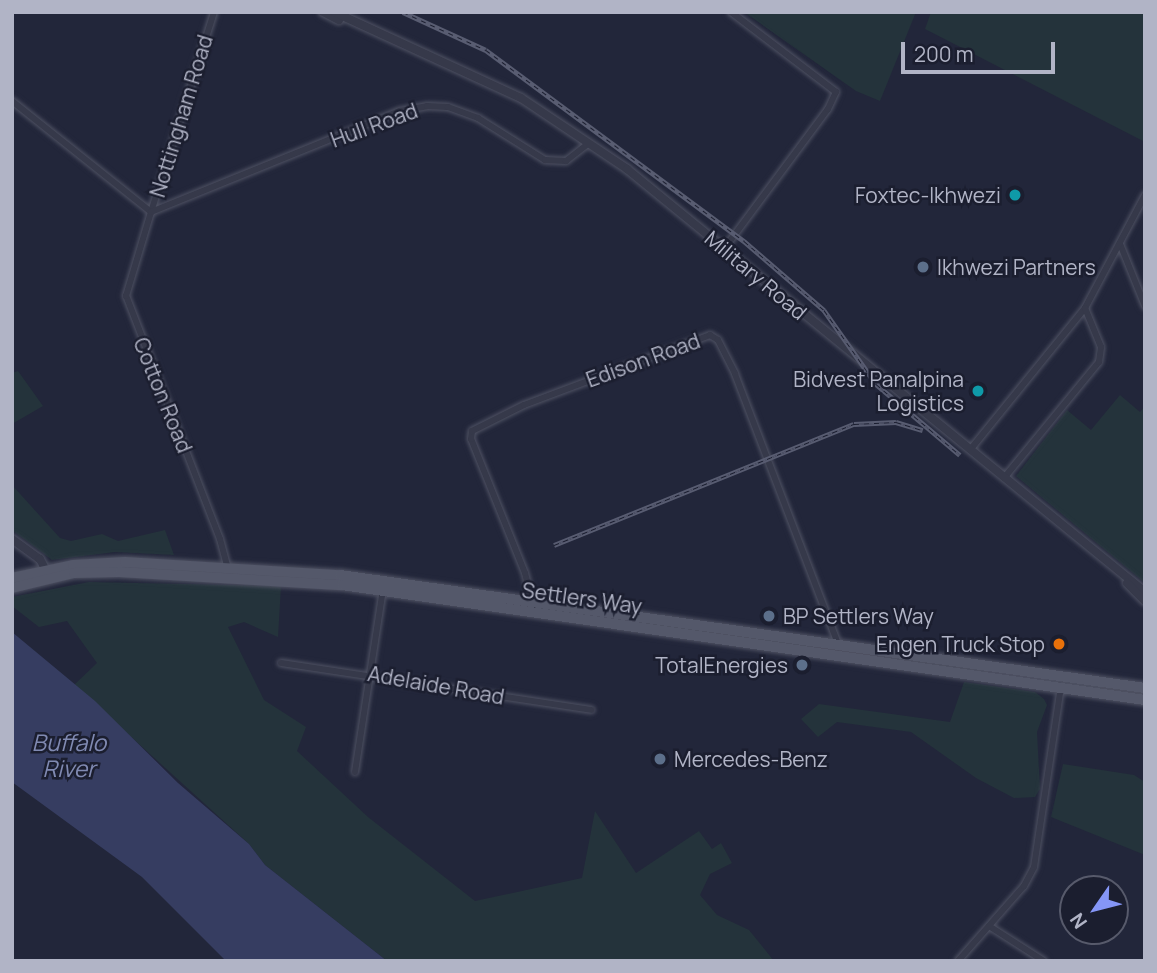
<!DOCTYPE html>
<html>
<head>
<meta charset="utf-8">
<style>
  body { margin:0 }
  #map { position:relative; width:1157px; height:973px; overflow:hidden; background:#22263a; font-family:Manrope,sans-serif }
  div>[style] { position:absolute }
  .green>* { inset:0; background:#24333b }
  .water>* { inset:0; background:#363d61 }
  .roads { filter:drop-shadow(0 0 2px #4e5162) drop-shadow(0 0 2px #4e5162) }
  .minor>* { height:6px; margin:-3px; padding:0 3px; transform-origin:3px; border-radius:3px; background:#36394a }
  .tertiary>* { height:8px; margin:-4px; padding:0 4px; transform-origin:4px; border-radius:4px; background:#36394a }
  .primary>* { height:10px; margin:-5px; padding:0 5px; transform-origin:5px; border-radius:5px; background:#54586a }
  .rail>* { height:4.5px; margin-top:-2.25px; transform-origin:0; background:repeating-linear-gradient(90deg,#1b1e2f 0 5px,#585c71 0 10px); box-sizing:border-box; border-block:2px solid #585c71 }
  .dots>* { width:19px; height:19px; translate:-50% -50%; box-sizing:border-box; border:4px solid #1b1e2f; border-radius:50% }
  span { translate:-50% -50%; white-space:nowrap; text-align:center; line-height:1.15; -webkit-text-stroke:5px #1b1e2f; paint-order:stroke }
  .street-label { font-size:21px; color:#b1b4c6 }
  .poi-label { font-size:21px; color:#b1b4c6 }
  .right { translate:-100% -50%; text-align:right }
  .left { translate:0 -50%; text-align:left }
  .water-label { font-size:23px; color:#808ab2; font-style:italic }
  .frame { position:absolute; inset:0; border:14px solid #b1b4c6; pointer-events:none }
  .north { position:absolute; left:1059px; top:875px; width:70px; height:70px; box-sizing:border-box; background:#1b1e2f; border:2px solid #575a6b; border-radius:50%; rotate:235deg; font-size:19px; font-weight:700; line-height:28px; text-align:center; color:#b1b4c6 }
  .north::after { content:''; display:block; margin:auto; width:24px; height:32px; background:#8596f7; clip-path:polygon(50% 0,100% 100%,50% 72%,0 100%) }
  .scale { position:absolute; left:901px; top:42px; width:154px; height:32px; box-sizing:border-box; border:4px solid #b1b4c6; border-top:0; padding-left:9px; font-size:21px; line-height:24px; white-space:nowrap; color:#b1b4c6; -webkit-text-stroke:5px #1b1e2f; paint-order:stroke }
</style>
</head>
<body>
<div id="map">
  <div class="green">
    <div style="clip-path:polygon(744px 12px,916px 12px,880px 101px,856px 91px)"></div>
    <div style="clip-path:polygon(931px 12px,1145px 12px,1145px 142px,925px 29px)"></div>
    <div style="clip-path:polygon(18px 371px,43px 406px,12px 424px,12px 373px)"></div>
    <div style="clip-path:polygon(1120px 395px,1140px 412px,1145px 406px,1145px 583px,1016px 476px,1067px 410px,1091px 430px)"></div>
    <div style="clip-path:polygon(12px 485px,60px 538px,71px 541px,102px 534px,118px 541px,165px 530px,174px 555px,115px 552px,52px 560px,12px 530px)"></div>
    <div style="clip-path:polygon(89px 582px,281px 586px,278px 637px,244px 622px,228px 627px,264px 700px,306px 727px,297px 751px,368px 817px,475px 901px,582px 878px,595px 811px,636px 873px,699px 831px,712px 849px,721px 843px,732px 863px,710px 874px,700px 895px,717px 915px,749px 930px,774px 961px,387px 961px,265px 865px,249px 844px,74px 685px,97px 663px,67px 621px,39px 627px,12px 606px,12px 597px)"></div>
    <div style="clip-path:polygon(964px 682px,1035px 692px,1044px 699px,1047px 705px,1037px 732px,1040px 789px,1035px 797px,1014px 798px,976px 778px,911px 732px,837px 722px,818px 737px,801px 719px,819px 704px,950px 722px)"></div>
    <div style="clip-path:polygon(1063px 764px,1134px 775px,1145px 782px,1145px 855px,1051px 817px)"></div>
  </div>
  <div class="water">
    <div style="clip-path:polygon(12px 632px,95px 701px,178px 783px,249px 844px,265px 865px,387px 961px,226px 961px,142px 877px,12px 782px)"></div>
  </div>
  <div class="roads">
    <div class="minor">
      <div style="left:12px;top:101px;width:178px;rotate:38.6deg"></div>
      <div style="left:151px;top:212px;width:210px;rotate:-72.5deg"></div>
      <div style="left:1120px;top:244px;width:67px;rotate:68deg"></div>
      <div style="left:724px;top:249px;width:174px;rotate:-53.4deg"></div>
      <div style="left:828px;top:109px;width:19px;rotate:-65deg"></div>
      <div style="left:836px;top:92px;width:132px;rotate:-142.7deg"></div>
      <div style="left:970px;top:450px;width:183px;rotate:-51deg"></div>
      <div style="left:1085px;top:308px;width:128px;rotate:-62deg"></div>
      <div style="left:1004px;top:478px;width:150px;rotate:-50.7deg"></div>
      <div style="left:1099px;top:362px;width:15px;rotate:-82deg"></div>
      <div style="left:1101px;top:347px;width:42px;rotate:-112.3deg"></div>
      <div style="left:228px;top:569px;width:31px;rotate:-105deg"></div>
      <div style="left:220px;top:539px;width:261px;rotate:-111.1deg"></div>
      <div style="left:126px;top:296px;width:88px;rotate:-73.4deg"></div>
      <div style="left:151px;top:212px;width:269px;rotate:-22.1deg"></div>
      <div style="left:400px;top:111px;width:27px;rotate:-10deg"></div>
      <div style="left:427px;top:106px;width:21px;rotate:3deg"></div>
      <div style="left:448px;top:107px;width:32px;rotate:20deg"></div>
      <div style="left:478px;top:118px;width:79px;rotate:32.1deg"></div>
      <div style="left:545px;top:160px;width:21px;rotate:3deg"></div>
      <div style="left:566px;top:161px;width:29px;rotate:-38deg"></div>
      <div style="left:533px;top:605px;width:33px;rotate:-104deg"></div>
      <div style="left:525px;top:573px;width:144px;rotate:-111.9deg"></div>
      <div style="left:471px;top:439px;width:8px;rotate:-83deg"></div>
      <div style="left:472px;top:431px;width:58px;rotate:-26.6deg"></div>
      <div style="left:524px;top:405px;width:199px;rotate:-20.6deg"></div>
      <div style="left:710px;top:335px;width:9px;rotate:32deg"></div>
      <div style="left:718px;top:340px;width:38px;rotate:63deg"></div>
      <div style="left:735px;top:374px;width:292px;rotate:69.1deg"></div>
      <div style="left:281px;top:663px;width:314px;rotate:8.6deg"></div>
      <div style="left:355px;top:772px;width:186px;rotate:-81.3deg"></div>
      <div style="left:989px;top:926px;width:65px;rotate:32.5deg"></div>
      <div style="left:958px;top:961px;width:100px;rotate:-48.7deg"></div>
      <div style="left:1024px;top:886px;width:21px;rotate:-62deg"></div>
      <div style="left:1034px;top:867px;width:183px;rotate:-81.5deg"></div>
    </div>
    <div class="tertiary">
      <div style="left:323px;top:12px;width:18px;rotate:27deg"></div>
      <div style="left:334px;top:12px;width:206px;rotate:24.7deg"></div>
      <div style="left:521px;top:98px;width:128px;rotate:33.8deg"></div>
      <div style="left:627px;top:169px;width:669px;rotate:39.24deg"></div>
      <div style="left:12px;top:539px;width:34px;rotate:36deg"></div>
      <div style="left:40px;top:559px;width:18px;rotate:63deg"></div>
      <div style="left:1127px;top:583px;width:25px;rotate:45deg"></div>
    </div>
    <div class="primary">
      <div style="left:12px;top:578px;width:62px;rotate:-12deg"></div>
      <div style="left:73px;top:565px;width:52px;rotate:-3.3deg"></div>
      <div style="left:125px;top:562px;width:215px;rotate:3.5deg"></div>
      <div style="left:340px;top:575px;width:813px;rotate:7.99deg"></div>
      <div style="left:12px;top:588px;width:64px;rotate:-13.6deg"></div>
      <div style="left:74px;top:573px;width:46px;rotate:-1.2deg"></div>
      <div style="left:120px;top:572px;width:222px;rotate:3.4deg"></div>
      <div style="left:342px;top:585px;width:811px;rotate:8.15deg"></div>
    </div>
  </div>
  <div class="rail">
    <div style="left:403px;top:12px;width:91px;rotate:24.6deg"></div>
    <div style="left:486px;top:50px;width:321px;rotate:36.5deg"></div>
    <div style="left:744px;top:241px;width:106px;rotate:40.8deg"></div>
    <div style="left:824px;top:310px;width:90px;rotate:54.9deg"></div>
    <div style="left:876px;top:384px;width:110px;rotate:40.2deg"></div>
    <div style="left:554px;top:545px;width:323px;rotate:-22deg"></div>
    <div style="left:854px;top:424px;width:42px;rotate:-2.7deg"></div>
    <div style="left:896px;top:422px;width:28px;rotate:17deg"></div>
  </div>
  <div class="dots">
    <div style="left:1015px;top:195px;background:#0f9aa8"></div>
    <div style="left:923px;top:267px;background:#5c6f8a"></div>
    <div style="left:978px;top:391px;background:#0f9aa8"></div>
    <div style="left:769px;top:616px;background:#5c6f8a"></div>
    <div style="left:1059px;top:644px;background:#e8710a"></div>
    <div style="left:802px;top:665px;background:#5c6f8a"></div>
    <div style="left:660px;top:759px;background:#5c6f8a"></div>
  </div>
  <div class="street-label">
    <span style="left:181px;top:116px;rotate:-73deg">Nottingham Road</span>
    <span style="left:374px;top:125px;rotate:-20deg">Hull Road</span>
    <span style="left:756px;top:275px;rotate:40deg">Military Road</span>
    <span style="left:643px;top:360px;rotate:-20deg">Edison Road</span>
    <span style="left:163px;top:395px;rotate:68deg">Cotton Road</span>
    <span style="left:582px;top:598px;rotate:8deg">Settlers Way</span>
    <span style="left:436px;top:685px;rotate:10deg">Adelaide Road</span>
  </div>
  <div class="poi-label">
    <span class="right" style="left:1001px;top:195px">Foxtec-Ikhwezi</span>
    <span class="left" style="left:937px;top:267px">Ikhwezi Partners</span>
    <span class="right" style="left:964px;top:391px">Bidvest Panalpina<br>Logistics</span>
    <span class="left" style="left:783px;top:616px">BP Settlers Way</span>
    <span class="right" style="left:1045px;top:644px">Engen Truck Stop</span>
    <span class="right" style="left:788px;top:665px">TotalEnergies</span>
    <span class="left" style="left:674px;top:759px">Mercedes-Benz</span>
  </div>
  <div class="water-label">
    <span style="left:69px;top:755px">Buffalo<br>River</span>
  </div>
  <div class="frame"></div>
  <div class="north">N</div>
  <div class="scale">200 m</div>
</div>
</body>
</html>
